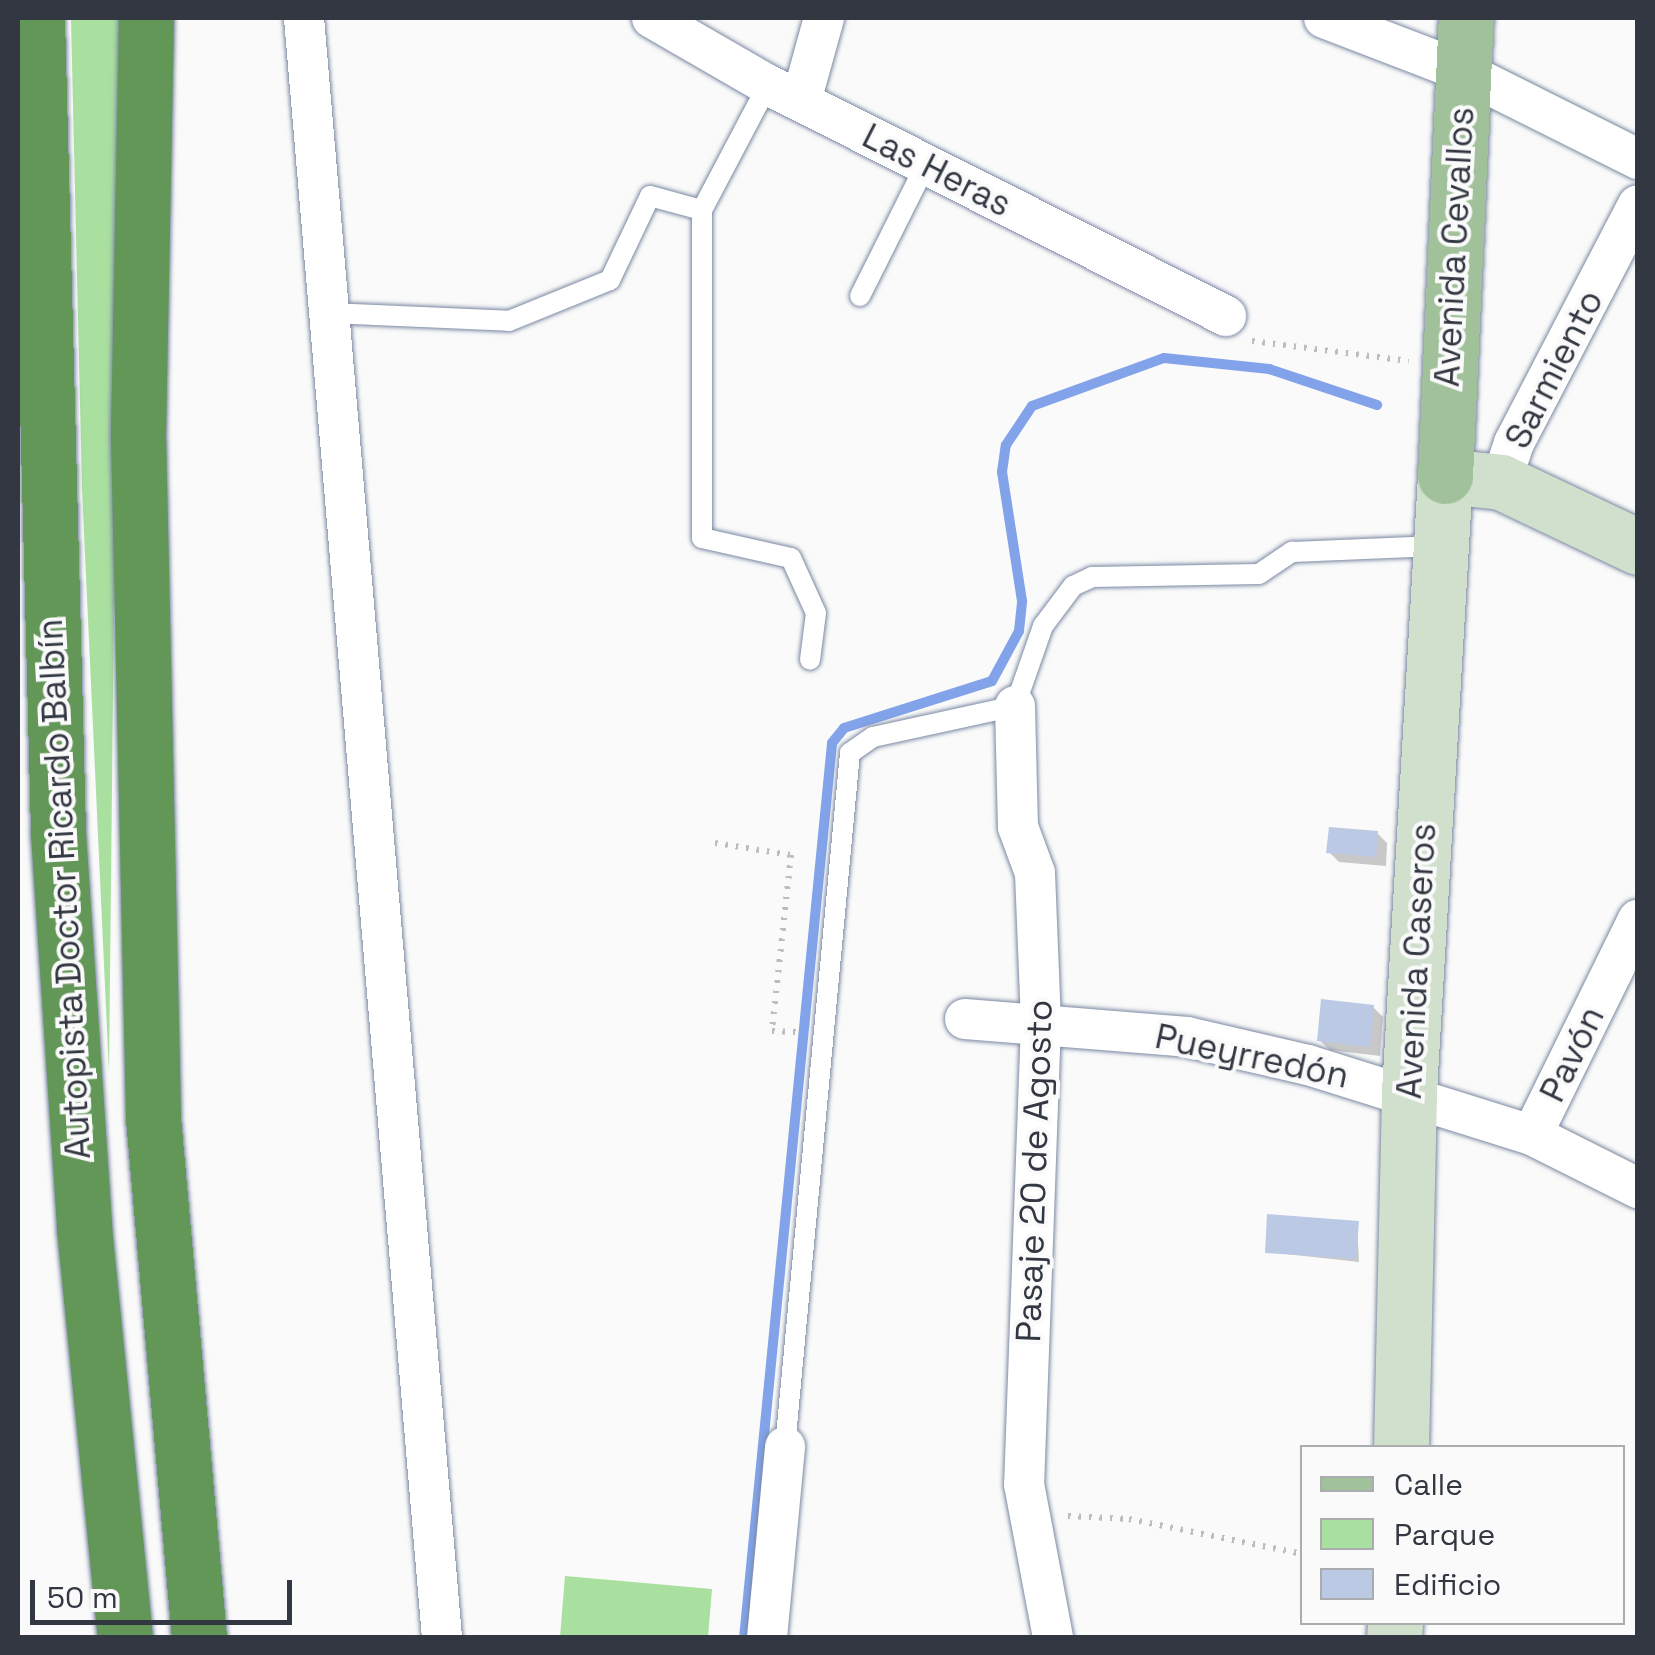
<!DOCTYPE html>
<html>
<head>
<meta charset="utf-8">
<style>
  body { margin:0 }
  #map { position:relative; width:1655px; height:1655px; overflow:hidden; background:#fafafa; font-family:"Space Grotesk",sans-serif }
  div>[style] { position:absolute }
  .green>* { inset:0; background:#a9df9f }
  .shadow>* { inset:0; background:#0003 }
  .stream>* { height:10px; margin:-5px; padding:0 5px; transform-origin:5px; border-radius:5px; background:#82a3e9 }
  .building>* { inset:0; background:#bbc9e5 }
  .path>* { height:6px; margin-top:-3px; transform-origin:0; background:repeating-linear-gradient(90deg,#bcbdc1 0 2.5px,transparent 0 10.5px) }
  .roads { filter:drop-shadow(0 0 2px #7b89a3) drop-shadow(0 0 2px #7b89a3) }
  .lane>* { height:20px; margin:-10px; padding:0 10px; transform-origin:10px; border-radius:10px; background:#fff }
  .street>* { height:40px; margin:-20px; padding:0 20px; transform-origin:20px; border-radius:20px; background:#fff }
  .secondary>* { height:55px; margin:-27.5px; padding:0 27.5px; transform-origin:27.5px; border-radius:27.5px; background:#d0e0cd }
  .primary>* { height:55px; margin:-27.5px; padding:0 27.5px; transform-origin:27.5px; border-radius:27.5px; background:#a1c19b }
  .highway>* { height:55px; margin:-27.5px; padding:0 27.5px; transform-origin:27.5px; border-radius:27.5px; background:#629758 }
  span { translate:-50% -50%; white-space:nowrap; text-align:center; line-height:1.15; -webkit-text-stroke:8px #fafafa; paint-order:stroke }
  .street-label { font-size:35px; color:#323742 }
  .frame { position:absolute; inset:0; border:20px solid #323742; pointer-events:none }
  .legend { position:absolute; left:1300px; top:1445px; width:325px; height:180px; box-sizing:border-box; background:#fafafa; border:2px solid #aaacb0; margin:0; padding:12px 18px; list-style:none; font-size:30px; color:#323742 }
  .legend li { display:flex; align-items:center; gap:20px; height:50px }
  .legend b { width:50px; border:2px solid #aaacb0 }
  .scale { position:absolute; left:30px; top:1580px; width:262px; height:45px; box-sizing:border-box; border:5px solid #323742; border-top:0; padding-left:12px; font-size:30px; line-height:35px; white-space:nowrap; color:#323742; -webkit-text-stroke:8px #fafafa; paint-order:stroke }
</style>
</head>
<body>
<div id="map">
  <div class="green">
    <div style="clip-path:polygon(71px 18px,120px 18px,109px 1073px,82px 489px)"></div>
    <div style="clip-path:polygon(565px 1576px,712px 1589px,708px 1637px,560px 1637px)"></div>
  </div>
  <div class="shadow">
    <div style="clip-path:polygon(1377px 833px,1387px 843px,1386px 866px,1339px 862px,1329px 852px)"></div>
    <div style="clip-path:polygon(1373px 1007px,1383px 1017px,1380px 1056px,1330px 1050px,1319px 1040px)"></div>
    <div style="clip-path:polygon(1357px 1223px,1359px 1262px,1267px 1252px)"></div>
  </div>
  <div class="stream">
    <div style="left:744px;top:1638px;width:899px;rotate:-84.38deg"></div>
    <div style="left:832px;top:743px;width:19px;rotate:-51deg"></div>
    <div style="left:844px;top:728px;width:155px;rotate:-17.6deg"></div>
    <div style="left:992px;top:681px;width:57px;rotate:-61.6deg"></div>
    <div style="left:1019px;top:631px;width:30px;rotate:-84deg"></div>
    <div style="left:1022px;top:601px;width:131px;rotate:-98.8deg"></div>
    <div style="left:1002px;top:472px;width:27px;rotate:-82deg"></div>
    <div style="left:1006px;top:445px;width:47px;rotate:-56.3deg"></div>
    <div style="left:1032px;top:406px;width:140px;rotate:-20deg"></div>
    <div style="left:1164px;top:358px;width:106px;rotate:6deg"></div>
    <div style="left:1269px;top:369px;width:114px;rotate:18.4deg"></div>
  </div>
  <div class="building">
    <div style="clip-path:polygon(1329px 827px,1378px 831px,1376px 857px,1326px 853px)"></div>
    <div style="clip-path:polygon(1321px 999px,1374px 1005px,1370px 1047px,1317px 1041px)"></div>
    <div style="clip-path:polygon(1267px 1214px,1359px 1221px,1356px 1259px,1265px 1253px)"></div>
  </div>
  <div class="path">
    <div style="left:1252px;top:341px;width:158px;rotate:7.3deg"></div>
    <div style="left:715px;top:843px;width:77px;rotate:9deg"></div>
    <div style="left:791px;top:855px;width:177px;rotate:96.2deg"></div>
    <div style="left:772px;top:1031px;width:26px;rotate:2deg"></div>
    <div style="left:1068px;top:1516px;width:61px;rotate:2.8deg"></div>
    <div style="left:1129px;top:1519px;width:177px;rotate:11.4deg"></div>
  </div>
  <div class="roads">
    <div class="lane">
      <div style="left:702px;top:210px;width:328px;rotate:90deg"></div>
      <div style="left:702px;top:538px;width:91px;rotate:12.7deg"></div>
      <div style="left:791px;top:558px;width:60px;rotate:65.6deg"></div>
      <div style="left:816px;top:613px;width:47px;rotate:97.3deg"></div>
      <div style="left:860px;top:296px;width:148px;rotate:-63.4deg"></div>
      <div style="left:329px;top:313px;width:180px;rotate:2.5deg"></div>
      <div style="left:509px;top:321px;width:109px;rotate:-22.1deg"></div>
      <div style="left:610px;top:280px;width:93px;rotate:-64.5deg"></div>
      <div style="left:650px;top:196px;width:54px;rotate:15.1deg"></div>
      <div style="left:702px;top:210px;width:141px;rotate:-62.2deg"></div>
      <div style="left:785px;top:1447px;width:697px;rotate:-84.65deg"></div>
      <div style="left:850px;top:753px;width:28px;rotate:-35deg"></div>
      <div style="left:873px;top:737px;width:145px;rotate:-12.3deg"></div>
      <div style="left:1015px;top:706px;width:85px;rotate:-70.7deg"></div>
      <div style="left:1043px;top:626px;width:50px;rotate:-53.1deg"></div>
      <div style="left:1073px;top:586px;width:21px;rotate:-25deg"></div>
      <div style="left:1092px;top:577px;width:167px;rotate:-1deg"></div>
      <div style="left:1259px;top:574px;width:40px;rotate:-34deg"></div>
      <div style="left:1292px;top:552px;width:145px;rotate:-2.4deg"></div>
    </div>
    <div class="street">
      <div style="left:304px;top:18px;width:1626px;rotate:85.13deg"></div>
      <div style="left:652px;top:18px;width:134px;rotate:30deg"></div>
      <div style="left:768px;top:85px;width:513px;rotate:26.76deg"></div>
      <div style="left:1324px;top:18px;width:148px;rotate:21deg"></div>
      <div style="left:1462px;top:71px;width:197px;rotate:26.6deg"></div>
      <div style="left:801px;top:101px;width:86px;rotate:-74.5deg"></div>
      <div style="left:1501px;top:482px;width:41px;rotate:-71.6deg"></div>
      <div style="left:1514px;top:443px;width:268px;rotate:-62.5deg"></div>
      <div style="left:1015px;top:706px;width:121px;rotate:88.6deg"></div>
      <div style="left:1018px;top:827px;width:49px;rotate:69.7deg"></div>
      <div style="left:1035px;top:873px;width:150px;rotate:87.7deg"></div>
      <div style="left:1041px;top:1023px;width:461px;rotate:92.1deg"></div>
      <div style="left:1024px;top:1484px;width:157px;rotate:79.3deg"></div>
      <div style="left:965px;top:1019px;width:223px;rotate:4.6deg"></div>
      <div style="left:1187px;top:1037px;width:124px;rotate:13deg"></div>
      <div style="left:1308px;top:1065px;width:235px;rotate:17.4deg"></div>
      <div style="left:1532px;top:1135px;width:119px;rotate:26.6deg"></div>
      <div style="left:1532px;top:1135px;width:240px;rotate:-63.8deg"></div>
      <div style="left:767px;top:1638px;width:192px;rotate:-84.6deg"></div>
    </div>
    <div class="secondary">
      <div style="left:1401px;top:1448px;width:357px;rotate:-88.7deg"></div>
      <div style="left:1409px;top:1091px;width:616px;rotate:-86.65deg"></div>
      <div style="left:1445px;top:476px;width:56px;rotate:6.1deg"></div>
      <div style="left:1501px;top:482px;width:152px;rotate:25.4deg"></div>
      <div style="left:1394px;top:1638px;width:16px;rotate:-86deg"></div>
    </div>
    <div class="primary">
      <div style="left:1445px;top:476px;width:458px;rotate:-87.4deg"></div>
    </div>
    <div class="highway">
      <div style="left:37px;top:18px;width:815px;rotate:88.52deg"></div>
      <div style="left:58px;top:833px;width:396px;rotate:86.2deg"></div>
      <div style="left:84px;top:1228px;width:412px;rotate:84.3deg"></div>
      <div style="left:146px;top:18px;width:416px;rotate:91.1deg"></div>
      <div style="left:138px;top:434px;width:684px;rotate:88.74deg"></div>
      <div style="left:153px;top:1118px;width:522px;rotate:84.94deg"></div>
    </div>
  </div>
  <div class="street-label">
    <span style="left:937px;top:170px;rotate:27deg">Las Heras</span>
    <span style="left:1454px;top:247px;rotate:-87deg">Avenida Cevallos</span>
    <span style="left:1554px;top:369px;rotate:-63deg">Sarmiento</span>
    <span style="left:64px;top:889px;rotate:-93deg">Autopista Doctor Ricardo Balbín</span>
    <span style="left:1416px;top:961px;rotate:-87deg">Avenida Caseros</span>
    <span style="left:1572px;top:1054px;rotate:-64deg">Pavón</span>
    <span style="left:1252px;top:1056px;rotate:12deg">Pueyrredón</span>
    <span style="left:1034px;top:1171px;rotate:-88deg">Pasaje 20 de Agosto</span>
  </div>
  <div class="frame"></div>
  <ul class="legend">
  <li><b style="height:12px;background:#a1c19b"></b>Calle</li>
  <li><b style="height:28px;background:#a9df9f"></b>Parque</li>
  <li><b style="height:28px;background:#bbc9e5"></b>Edificio</li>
  </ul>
  <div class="scale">50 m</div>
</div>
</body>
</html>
